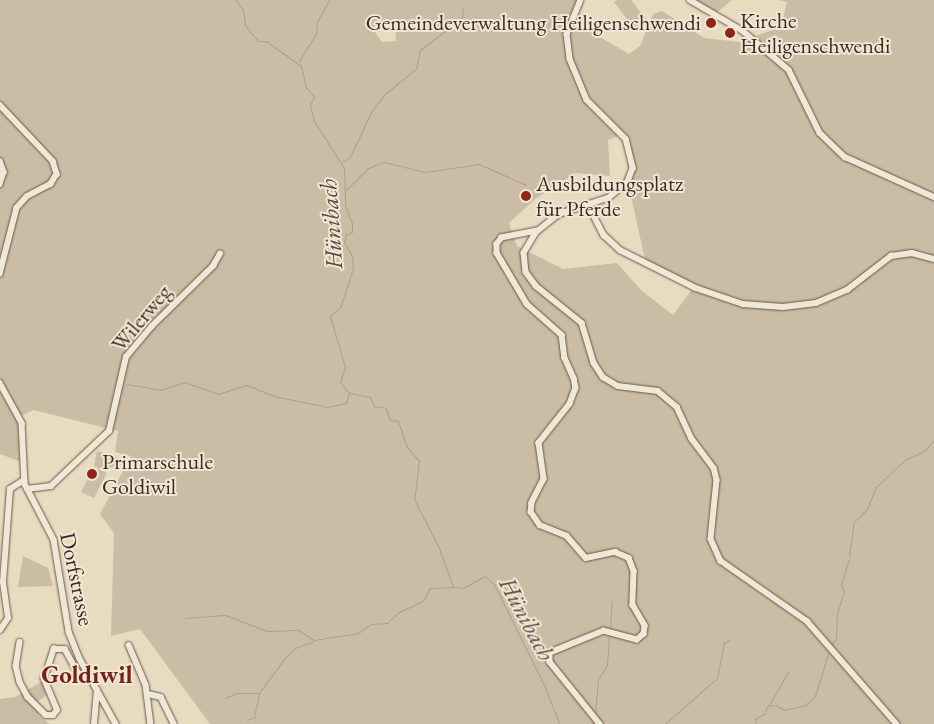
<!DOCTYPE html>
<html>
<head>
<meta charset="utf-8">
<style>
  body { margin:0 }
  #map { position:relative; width:934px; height:724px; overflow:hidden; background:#e7dbc0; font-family:"EB Garamond",serif }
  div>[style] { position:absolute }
  .green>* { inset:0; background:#cbbda5 }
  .stream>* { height:1px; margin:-0.5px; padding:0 0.5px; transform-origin:0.5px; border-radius:0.5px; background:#ae9f8a }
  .roads { filter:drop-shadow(0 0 1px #6a5648) drop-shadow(0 0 1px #6a5648) }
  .minor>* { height:5.5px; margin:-2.75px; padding:0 2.75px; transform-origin:2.75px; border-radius:2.75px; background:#efe8d6 }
  .dots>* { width:14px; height:14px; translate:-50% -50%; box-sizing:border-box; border:2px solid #efe8d6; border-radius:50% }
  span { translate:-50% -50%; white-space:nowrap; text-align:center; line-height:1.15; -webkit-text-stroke:4px #efe8d6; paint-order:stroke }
  .poi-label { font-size:22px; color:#402a20 }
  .left { translate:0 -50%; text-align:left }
  .right { translate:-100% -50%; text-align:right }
  .street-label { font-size:22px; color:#402a20 }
  .water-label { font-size:24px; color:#5c473a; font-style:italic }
  .quarter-label { font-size:25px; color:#7a1f14; font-weight:700 }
</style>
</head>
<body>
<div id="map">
  <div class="green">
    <div style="clip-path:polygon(evenodd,0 0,581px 0,576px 9px,598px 36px,629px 54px,640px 46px,653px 14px,662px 11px,704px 38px,739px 42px,781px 27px,787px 2px,778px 0,934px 0,934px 724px,210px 724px,140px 629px,111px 636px,114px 533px,100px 514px,131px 456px,115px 452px,118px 431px,34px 410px,20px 416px,24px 463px,0 454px,0 0,375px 25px,395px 25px,396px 41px,382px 42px,374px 31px,375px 25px,0 0,623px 134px,632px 171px,628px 182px,646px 264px,694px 287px,673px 315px,642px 291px,617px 263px,563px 269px,517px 246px,509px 223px,535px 199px,576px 173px,610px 176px,608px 140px,623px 134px)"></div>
    <div style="clip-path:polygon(617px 0,631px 0,648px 22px,636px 31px,614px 2px)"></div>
    <div style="clip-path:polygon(690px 0,732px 0,715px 14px,711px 12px,712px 8px)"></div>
    <div style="clip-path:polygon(97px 451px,119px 458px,118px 463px,106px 471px,94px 466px)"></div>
    <div style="clip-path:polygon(94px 467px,107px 473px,94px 498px,81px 492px)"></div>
    <div style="clip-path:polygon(23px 556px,48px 568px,53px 586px,18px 587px)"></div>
    <div style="clip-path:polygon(43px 681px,47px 695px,35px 703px,39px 716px,50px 724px,0 724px,0 699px,15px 697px)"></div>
  </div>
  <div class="stream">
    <div style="left:236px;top:0;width:12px;rotate:55deg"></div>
    <div style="left:243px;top:10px;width:15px;rotate:82deg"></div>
    <div style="left:245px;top:25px;width:21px;rotate:51deg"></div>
    <div style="left:258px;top:41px;width:8px"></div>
    <div style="left:266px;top:41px;width:43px;rotate:35.5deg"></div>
    <div style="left:301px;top:66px;width:22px;rotate:77deg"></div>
    <div style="left:306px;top:87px;width:13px;rotate:51deg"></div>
    <div style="left:314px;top:97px;width:9px;rotate:117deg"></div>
    <div style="left:310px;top:105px;width:16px;rotate:76deg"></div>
    <div style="left:314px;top:121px;width:56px;rotate:57.4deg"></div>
    <div style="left:344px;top:168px;width:38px;rotate:88deg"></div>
    <div style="left:345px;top:206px;width:18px;rotate:68deg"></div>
    <div style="left:352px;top:223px;width:9px;rotate:90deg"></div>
    <div style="left:352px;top:232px;width:7px;rotate:153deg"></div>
    <div style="left:346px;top:235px;width:7px;rotate:106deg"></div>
    <div style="left:344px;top:242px;width:16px;rotate:60deg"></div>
    <div style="left:352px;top:256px;width:12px;rotate:85deg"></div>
    <div style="left:353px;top:268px;width:40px;rotate:108deg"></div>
    <div style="left:341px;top:306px;width:15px;rotate:138deg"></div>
    <div style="left:330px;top:316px;width:53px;rotate:73.6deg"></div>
    <div style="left:345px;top:367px;width:16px;rotate:108deg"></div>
    <div style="left:340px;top:382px;width:14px;rotate:51deg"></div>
    <div style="left:349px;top:393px;width:21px;rotate:11deg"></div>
    <div style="left:370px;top:397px;width:10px;rotate:66deg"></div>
    <div style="left:374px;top:406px;width:12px;rotate:9deg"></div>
    <div style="left:386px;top:408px;width:13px;rotate:72deg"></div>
    <div style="left:390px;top:420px;width:8px;rotate:7deg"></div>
    <div style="left:398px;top:421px;width:28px;rotate:71deg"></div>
    <div style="left:407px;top:447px;width:18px;rotate:49deg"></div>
    <div style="left:419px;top:461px;width:38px;rotate:97deg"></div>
    <div style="left:414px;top:499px;width:55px;rotate:63deg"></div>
    <div style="left:439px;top:548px;width:41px;rotate:70.3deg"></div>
    <div style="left:453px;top:587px;width:10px;rotate:6deg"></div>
    <div style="left:463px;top:588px;width:25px;rotate:-29deg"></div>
    <div style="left:485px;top:576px;width:12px;rotate:42deg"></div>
    <div style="left:494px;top:584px;width:115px;rotate:63.7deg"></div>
    <div style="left:545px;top:687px;width:40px;rotate:69deg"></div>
    <div style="left:299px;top:61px;width:32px;rotate:-58deg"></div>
    <div style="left:316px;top:34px;width:12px;rotate:-85deg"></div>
    <div style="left:317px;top:22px;width:25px;rotate:-61deg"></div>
    <div style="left:350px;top:157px;width:50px;rotate:-65deg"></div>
    <div style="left:371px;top:112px;width:24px;rotate:-52deg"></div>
    <div style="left:386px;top:93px;width:38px;rotate:-39deg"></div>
    <div style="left:416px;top:69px;width:19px;rotate:-78deg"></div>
    <div style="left:420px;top:50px;width:53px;rotate:-37.3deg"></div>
    <div style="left:462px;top:18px;width:10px;rotate:-84deg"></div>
    <div style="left:343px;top:161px;width:7px;rotate:-27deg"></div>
    <div style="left:346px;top:190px;width:31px;rotate:-45deg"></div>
    <div style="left:368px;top:168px;width:17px;rotate:-21deg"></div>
    <div style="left:384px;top:162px;width:42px;rotate:13.7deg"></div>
    <div style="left:425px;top:172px;width:55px;rotate:-8.4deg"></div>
    <div style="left:479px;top:164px;width:51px;rotate:24.1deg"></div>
    <div style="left:127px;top:384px;width:34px;rotate:10deg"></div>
    <div style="left:160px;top:390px;width:25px;rotate:-18deg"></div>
    <div style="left:184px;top:382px;width:36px;rotate:19deg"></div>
    <div style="left:218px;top:394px;width:29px;rotate:-18deg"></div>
    <div style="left:246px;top:385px;width:30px;rotate:21deg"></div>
    <div style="left:274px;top:396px;width:54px;rotate:11.7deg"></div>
    <div style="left:327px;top:407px;width:19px;rotate:-12deg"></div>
    <div style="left:346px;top:403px;width:10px;rotate:-73deg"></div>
    <div style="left:849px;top:556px;width:34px;rotate:-82deg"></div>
    <div style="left:854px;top:522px;width:18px;rotate:-45deg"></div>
    <div style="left:867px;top:509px;width:24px;rotate:-68deg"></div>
    <div style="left:876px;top:487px;width:40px;rotate:-43deg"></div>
    <div style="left:905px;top:460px;width:21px;rotate:-25deg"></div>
    <div style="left:924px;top:451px;width:15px;rotate:-48deg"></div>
    <div style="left:185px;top:618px;width:40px;rotate:-4.3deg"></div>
    <div style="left:225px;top:615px;width:45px;rotate:20.9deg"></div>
    <div style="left:267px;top:631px;width:31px;rotate:-2deg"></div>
    <div style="left:298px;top:630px;width:19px;rotate:32deg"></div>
    <div style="left:314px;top:640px;width:45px;rotate:-9deg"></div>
    <div style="left:358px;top:633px;width:16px;rotate:-35deg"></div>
    <div style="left:371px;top:624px;width:16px;rotate:-4deg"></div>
    <div style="left:387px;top:623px;width:16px;rotate:-43deg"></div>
    <div style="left:399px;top:612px;width:26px;rotate:-25deg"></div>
    <div style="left:423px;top:601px;width:15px;rotate:-62deg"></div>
    <div style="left:430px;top:588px;width:23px;rotate:-2deg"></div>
    <div style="left:610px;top:628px;width:27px;rotate:-86deg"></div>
    <div style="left:831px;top:644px;width:7px;rotate:-45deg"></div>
    <div style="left:836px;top:639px;width:25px;rotate:-88deg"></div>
    <div style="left:837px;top:614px;width:24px;rotate:-73deg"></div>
    <div style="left:844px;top:591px;width:7px;rotate:-117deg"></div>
    <div style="left:841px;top:585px;width:27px;rotate:-73deg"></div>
    <div style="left:225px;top:698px;width:13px;rotate:-23deg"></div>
    <div style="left:237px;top:693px;width:21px"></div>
    <div style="left:769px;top:705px;width:38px;rotate:-60deg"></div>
    <div style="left:595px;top:714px;width:35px;rotate:-85deg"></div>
    <div style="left:598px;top:679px;width:17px;rotate:-57deg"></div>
    <div style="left:607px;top:665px;width:29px;rotate:-86deg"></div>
    <div style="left:247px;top:720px;width:8px;rotate:-23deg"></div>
    <div style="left:254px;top:717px;width:25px;rotate:-78deg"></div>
    <div style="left:259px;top:693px;width:42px;rotate:-53.7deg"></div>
    <div style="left:284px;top:659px;width:16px;rotate:-45deg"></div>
    <div style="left:295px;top:648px;width:19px;rotate:-21deg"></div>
    <div style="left:592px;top:724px;width:4px;rotate:-63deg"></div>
    <div style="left:665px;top:724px;width:69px;rotate:-41.5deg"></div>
    <div style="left:717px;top:678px;width:36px;rotate:-79deg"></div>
    <div style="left:724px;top:643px;width:6px;rotate:-31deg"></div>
    <div style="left:756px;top:724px;width:5px;rotate:-101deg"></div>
    <div style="left:755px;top:719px;width:12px;rotate:-31deg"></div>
    <div style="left:765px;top:713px;width:7px;rotate:-74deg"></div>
    <div style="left:767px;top:706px;width:9px;rotate:-6deg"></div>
    <div style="left:776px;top:705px;width:9px;rotate:32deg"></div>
    <div style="left:784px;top:710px;width:22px;rotate:-13deg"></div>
    <div style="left:805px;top:705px;width:6px;rotate:-39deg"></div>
    <div style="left:810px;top:701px;width:7px;rotate:-45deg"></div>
    <div style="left:815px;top:696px;width:47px;rotate:-72.7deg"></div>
  </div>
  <div class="roads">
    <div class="minor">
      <div style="left:581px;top:0;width:37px;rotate:112deg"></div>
      <div style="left:567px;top:34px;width:25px;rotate:83deg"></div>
      <div style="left:570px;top:59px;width:44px;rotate:67.5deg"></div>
      <div style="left:587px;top:100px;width:55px;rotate:45deg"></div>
      <div style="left:626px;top:139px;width:30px;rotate:76deg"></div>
      <div style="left:633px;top:168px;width:15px;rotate:110deg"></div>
      <div style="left:628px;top:182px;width:25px;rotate:140deg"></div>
      <div style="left:609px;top:198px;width:54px;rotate:161.6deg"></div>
      <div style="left:558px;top:215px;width:28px;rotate:141deg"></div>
      <div style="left:536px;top:233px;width:23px;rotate:121deg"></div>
      <div style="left:524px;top:253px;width:19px;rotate:84deg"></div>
      <div style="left:526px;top:272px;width:17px;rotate:54deg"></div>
      <div style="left:536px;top:286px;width:59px;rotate:38.8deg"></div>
      <div style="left:582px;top:323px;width:42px;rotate:73.3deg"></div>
      <div style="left:594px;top:363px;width:17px;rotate:57deg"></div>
      <div style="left:603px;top:377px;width:17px;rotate:31deg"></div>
      <div style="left:618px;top:386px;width:40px;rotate:7.1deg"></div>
      <div style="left:658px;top:391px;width:25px;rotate:40deg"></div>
      <div style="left:677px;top:407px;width:35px;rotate:65deg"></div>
      <div style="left:692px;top:439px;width:36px;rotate:53deg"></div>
      <div style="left:714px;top:468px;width:12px;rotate:76deg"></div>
      <div style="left:717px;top:480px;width:59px;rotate:95.8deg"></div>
      <div style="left:711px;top:539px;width:24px;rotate:66deg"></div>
      <div style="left:721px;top:561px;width:105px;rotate:34.9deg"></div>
      <div style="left:807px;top:621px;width:137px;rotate:48.9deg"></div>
      <div style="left:690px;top:0;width:61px;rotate:30.3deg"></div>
      <div style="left:743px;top:31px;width:60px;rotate:40.3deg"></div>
      <div style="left:789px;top:70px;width:70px;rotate:63.8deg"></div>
      <div style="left:820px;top:133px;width:35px;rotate:44deg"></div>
      <div style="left:845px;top:157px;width:98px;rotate:24.2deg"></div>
      <div style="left:0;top:105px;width:77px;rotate:46.6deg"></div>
      <div style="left:53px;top:161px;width:14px;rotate:73deg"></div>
      <div style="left:57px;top:174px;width:12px;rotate:121deg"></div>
      <div style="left:51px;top:184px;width:27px;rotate:152deg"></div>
      <div style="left:27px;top:197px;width:15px;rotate:132deg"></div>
      <div style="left:17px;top:208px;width:68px;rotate:104.4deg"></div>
      <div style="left:0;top:161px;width:12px;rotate:70deg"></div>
      <div style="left:4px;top:172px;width:13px;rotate:108deg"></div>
      <div style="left:589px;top:206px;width:33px;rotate:63deg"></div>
      <div style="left:604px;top:235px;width:22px;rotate:43deg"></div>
      <div style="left:620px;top:250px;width:85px;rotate:26.6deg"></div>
      <div style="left:696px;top:288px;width:50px;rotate:18.8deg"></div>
      <div style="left:743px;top:304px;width:40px;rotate:4.3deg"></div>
      <div style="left:783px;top:307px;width:33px;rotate:-7deg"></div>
      <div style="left:816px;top:303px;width:34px;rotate:-23deg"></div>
      <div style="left:847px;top:290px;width:56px;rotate:-37.7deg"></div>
      <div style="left:891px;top:256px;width:21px;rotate:-8deg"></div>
      <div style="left:912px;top:253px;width:23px;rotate:15deg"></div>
      <div style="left:537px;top:231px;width:36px;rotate:169deg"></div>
      <div style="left:502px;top:238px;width:8px;rotate:130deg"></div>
      <div style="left:497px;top:244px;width:9px;rotate:90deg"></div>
      <div style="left:497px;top:253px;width:59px;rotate:59.5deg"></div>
      <div style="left:527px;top:304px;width:47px;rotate:41.5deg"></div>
      <div style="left:562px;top:335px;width:23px;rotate:83deg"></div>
      <div style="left:565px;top:358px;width:22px;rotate:66deg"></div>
      <div style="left:574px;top:378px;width:10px;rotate:79deg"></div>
      <div style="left:576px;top:388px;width:17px;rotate:111deg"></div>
      <div style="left:570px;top:404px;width:50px;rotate:128.5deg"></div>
      <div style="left:539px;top:443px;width:36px;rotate:82deg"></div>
      <div style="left:544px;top:479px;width:27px;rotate:117deg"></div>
      <div style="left:532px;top:503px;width:9px;rotate:96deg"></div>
      <div style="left:531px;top:512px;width:16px;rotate:55deg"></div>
      <div style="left:540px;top:525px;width:29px;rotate:22deg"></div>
      <div style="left:567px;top:536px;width:29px;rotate:49deg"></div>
      <div style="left:586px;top:558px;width:30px;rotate:-12deg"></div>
      <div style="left:615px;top:552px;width:15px;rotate:23deg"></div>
      <div style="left:629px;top:558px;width:14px;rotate:69deg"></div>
      <div style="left:634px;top:571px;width:34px;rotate:92deg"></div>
      <div style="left:633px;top:605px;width:24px;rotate:60deg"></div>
      <div style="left:645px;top:626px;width:8px;rotate:97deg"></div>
      <div style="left:644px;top:634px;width:9px;rotate:139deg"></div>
      <div style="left:637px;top:640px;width:34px;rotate:-165deg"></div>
      <div style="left:604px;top:631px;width:58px;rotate:157.8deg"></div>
      <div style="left:550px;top:653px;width:9px;rotate:90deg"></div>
      <div style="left:550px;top:662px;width:80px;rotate:51.1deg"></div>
      <div style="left:0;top:383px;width:46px;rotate:61.2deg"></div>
      <div style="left:22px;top:423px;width:61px;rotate:87.2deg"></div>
      <div style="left:25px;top:484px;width:63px;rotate:62.6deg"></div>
      <div style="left:54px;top:540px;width:93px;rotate:80.7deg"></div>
      <div style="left:69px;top:632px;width:29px;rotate:68deg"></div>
      <div style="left:80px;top:659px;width:74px;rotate:61deg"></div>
      <div style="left:27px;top:489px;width:24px;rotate:-7deg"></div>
      <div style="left:51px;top:486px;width:80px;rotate:-43.5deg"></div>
      <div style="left:109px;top:431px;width:76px;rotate:-77.1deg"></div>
      <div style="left:126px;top:357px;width:40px;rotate:-50deg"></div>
      <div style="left:152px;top:326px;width:86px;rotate:-44.5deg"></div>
      <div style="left:213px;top:266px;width:14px;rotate:-60deg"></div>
      <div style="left:0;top:630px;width:14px;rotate:-56deg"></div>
      <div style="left:8px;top:618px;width:36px;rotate:-98deg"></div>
      <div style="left:3px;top:582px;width:93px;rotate:-85.7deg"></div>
      <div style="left:10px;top:489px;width:17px;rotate:-33deg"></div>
      <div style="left:20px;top:642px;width:24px;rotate:99deg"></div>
      <div style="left:16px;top:666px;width:16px;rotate:76deg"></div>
      <div style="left:20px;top:682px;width:17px;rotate:62deg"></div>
      <div style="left:28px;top:697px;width:25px;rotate:45deg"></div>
      <div style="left:46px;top:715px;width:7px"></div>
      <div style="left:53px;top:715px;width:6px;rotate:-51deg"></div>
      <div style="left:57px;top:710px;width:34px;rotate:-113deg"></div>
      <div style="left:44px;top:679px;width:32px;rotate:-72deg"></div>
      <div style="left:54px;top:649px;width:11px"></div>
      <div style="left:65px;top:649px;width:33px;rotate:61deg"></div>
      <div style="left:81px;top:678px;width:8px;rotate:-23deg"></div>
      <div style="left:129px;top:645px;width:43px;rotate:67deg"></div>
      <div style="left:146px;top:685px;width:39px;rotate:83deg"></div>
      <div style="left:148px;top:694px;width:13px;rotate:13deg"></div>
      <div style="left:161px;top:697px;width:30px;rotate:64deg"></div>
      <div style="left:94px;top:724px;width:34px;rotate:-85deg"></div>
    </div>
  </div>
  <div class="dots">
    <div style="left:711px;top:23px;background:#8f2418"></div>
    <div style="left:730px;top:33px;background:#8f2418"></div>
    <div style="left:526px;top:196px;background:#8f2418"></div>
    <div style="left:92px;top:474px;background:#8f2418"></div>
  </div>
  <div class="poi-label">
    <span class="left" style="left:740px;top:33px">Kirche<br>Heiligenschwendi</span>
    <span class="right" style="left:701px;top:23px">Gemeindeverwaltung Heiligenschwendi</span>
    <span class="left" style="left:536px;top:196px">Ausbildungsplatz<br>für Pferde</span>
    <span class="left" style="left:102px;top:474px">Primarschule<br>Goldiwil</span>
  </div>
  <div class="street-label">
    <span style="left:141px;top:318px;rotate:-50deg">Wilerweg</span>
    <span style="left:77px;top:579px;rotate:78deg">Dorfstrasse</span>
  </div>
  <div class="water-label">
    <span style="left:331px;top:224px;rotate:-94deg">Hünibach</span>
    <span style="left:527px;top:619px;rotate:62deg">Hünibach</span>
  </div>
  <div class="quarter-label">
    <span style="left:87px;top:674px">Goldiwil</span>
  </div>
</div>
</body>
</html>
